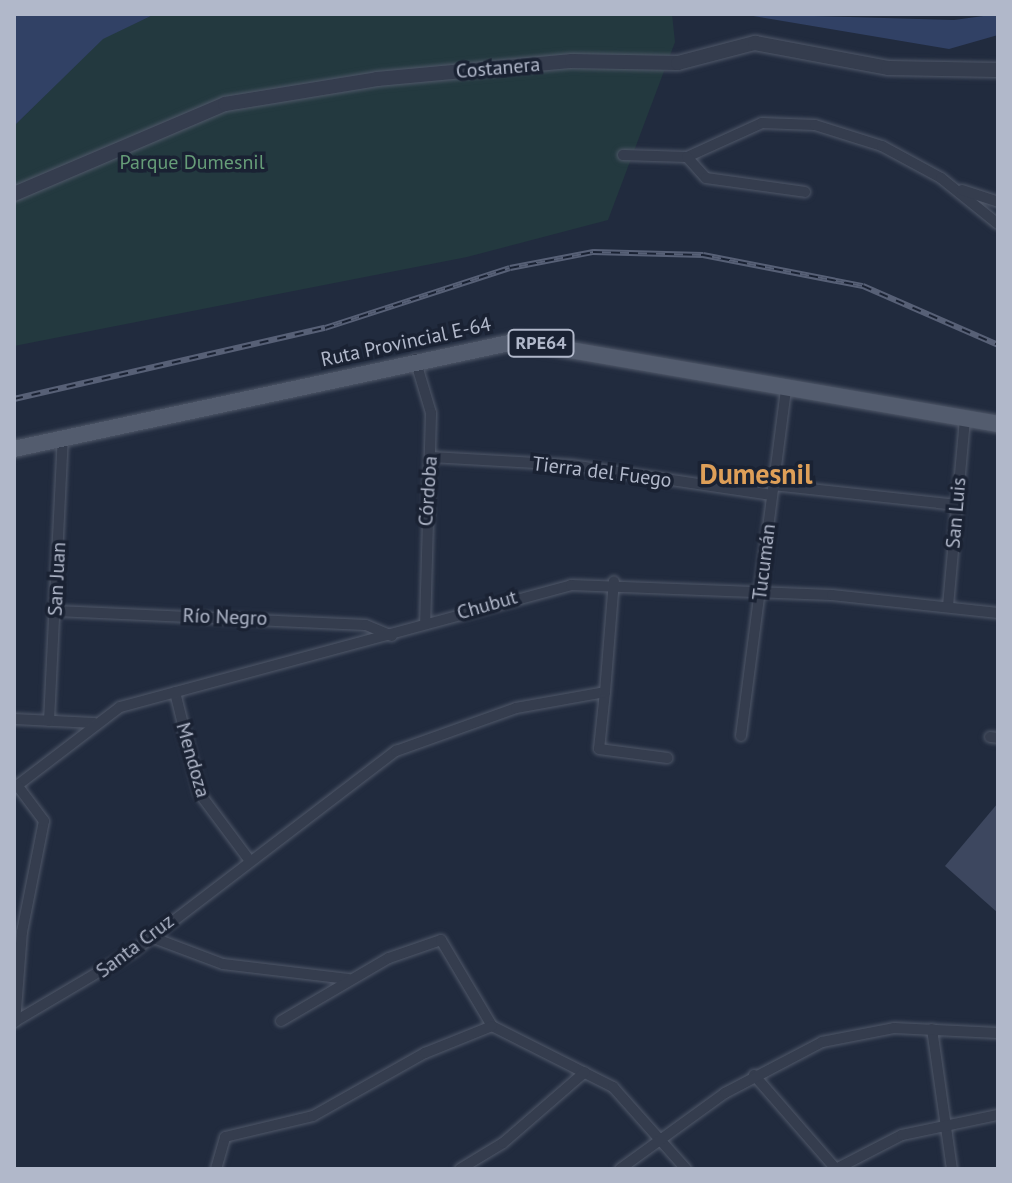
<!DOCTYPE html>
<html>
<head>
<meta charset="utf-8">
<style>
  body { margin:0 }
  #map { position:relative; width:1012px; height:1183px; overflow:hidden; background:#212b3e; font-family:"PT Sans",sans-serif }
  div>[style] { position:absolute }
  .green>* { inset:0; background:#23393f }
  .water>* { inset:0; background:#314165 }
  .building>* { inset:0; background:#3d475f }
  .roads { filter:drop-shadow(0 0 2px #505869) drop-shadow(0 0 2px #505869) }
  .minor>* { height:10px; margin:-5px; padding:0 5px; transform-origin:5px; border-radius:5px; background:#353d4e }
  .tertiary>* { height:14px; margin:-7px; padding:0 7px; transform-origin:7px; border-radius:7px; background:#353d4e }
  .primary>* { height:16px; margin:-8px; padding:0 8px; transform-origin:8px; border-radius:8px; background:#535c6e }
  .rail>* { height:6px; margin-top:-3px; transform-origin:0; background:repeating-linear-gradient(90deg,#1a2233 0 9px,#576076 0 18px); box-sizing:border-box; border-block:2px solid #576076 }
  span { translate:-50% -50%; white-space:nowrap; text-align:center; line-height:1.15; -webkit-text-stroke:7px #1a2233; paint-order:stroke }
  .shield-label span { padding:2px 6px; background:#1a2233; border:2px solid; border-radius:6px; -webkit-text-stroke-width:0 }
  .shield-label { font-size:18px; color:#b1b8ca; font-weight:700 }
  .street-label { font-size:20px; color:#b1b8ca }
  .park-label { font-size:20px; color:#669d78 }
  .district-label { font-size:28px; color:#de9f58; font-weight:700 }
  .frame { position:absolute; inset:0; border:16px solid #b1b8ca; pointer-events:none }
</style>
</head>
<body>
<div id="map">
  <div class="green">
    <div style="clip-path:polygon(155px 14px,672px 14px,675px 42px,608px 220px,467px 257px,14px 346px,14px 126px,103px 38px)"></div>
  </div>
  <div class="water">
    <div style="clip-path:polygon(14px 14px,155px 14px,103px 39px,14px 126px)"></div>
    <div style="clip-path:polygon(741px 14px,954px 20px,998px 14px,998px 35px,949px 49px)"></div>
  </div>
  <div class="building">
    <div style="clip-path:polygon(998px 803px,998px 913px,945px 866px)"></div>
  </div>
  <div class="roads">
    <div class="minor">
      <div style="left:623px;top:155px;width:64px;rotate:1.8deg"></div>
      <div style="left:687px;top:157px;width:82px;rotate:-24.4deg"></div>
      <div style="left:762px;top:123px;width:53px;rotate:2.2deg"></div>
      <div style="left:815px;top:125px;width:70px;rotate:17.4deg"></div>
      <div style="left:882px;top:146px;width:67px;rotate:28.5deg"></div>
      <div style="left:941px;top:178px;width:73px;rotate:38.9deg"></div>
      <div style="left:687px;top:157px;width:28px;rotate:48deg"></div>
      <div style="left:706px;top:178px;width:100px;rotate:8deg"></div>
      <div style="left:962px;top:190px;width:38px;rotate:18deg"></div>
      <div style="left:415px;top:359px;width:56px;rotate:73.5deg"></div>
      <div style="left:431px;top:413px;width:211px;rotate:91.6deg"></div>
      <div style="left:431px;top:457px;width:140px;rotate:3.3deg"></div>
      <div style="left:571px;top:465px;width:203px;rotate:8.5deg"></div>
      <div style="left:773px;top:485px;width:185px;rotate:6.2deg"></div>
      <div style="left:948px;top:606px;width:188px;rotate:-84.8deg"></div>
      <div style="left:56px;top:611px;width:310px;rotate:2.6deg"></div>
      <div style="left:366px;top:625px;width:28px;rotate:23deg"></div>
      <div style="left:175px;top:692px;width:105px;rotate:76.2deg"></div>
      <div style="left:200px;top:794px;width:84px;rotate:53.3deg"></div>
      <div style="left:605px;top:692px;width:57px;rotate:96deg"></div>
      <div style="left:599px;top:749px;width:69px;rotate:7.5deg"></div>
      <div style="left:14px;top:719px;width:80px;rotate:2.9deg"></div>
      <div style="left:49px;top:721px;width:285px;rotate:-87.2deg"></div>
      <div style="left:741px;top:736px;width:350px;rotate:-82.6deg"></div>
      <div style="left:990px;top:737px;width:8px;rotate:7deg"></div>
      <div style="left:14px;top:788px;width:133px;rotate:-37.4deg"></div>
      <div style="left:120px;top:707px;width:467px;rotate:-15.1deg"></div>
      <div style="left:571px;top:585px;width:261px;rotate:2.2deg"></div>
      <div style="left:832px;top:595px;width:167px;rotate:6.2deg"></div>
      <div style="left:151px;top:937px;width:77px;rotate:20.6deg"></div>
      <div style="left:223px;top:964px;width:126px;rotate:6.8deg"></div>
      <div style="left:281px;top:1021px;width:125px;rotate:-30.3deg"></div>
      <div style="left:389px;top:958px;width:55px;rotate:-19.1deg"></div>
      <div style="left:441px;top:940px;width:100px;rotate:59.3deg"></div>
      <div style="left:492px;top:1026px;width:136px;rotate:26.8deg"></div>
      <div style="left:613px;top:1087px;width:110px;rotate:48.3deg"></div>
      <div style="left:14px;top:1022px;width:139px;rotate:-30.6deg"></div>
      <div style="left:134px;top:951px;width:330px;rotate:-37.4deg"></div>
      <div style="left:396px;top:751px;width:127px;rotate:-19.7deg"></div>
      <div style="left:516px;top:708px;width:90px;rotate:-10.2deg"></div>
      <div style="left:605px;top:692px;width:111px;rotate:-85.4deg"></div>
      <div style="left:15px;top:1022px;width:90px;rotate:-85.6deg"></div>
      <div style="left:22px;top:932px;width:113px;rotate:-78.8deg"></div>
      <div style="left:44px;top:821px;width:45px;rotate:-126.9deg"></div>
      <div style="left:932px;top:1029px;width:141px;rotate:81.9deg"></div>
      <div style="left:754px;top:1075px;width:125px;rotate:48.9deg"></div>
      <div style="left:216px;top:1169px;width:33px;rotate:-74deg"></div>
      <div style="left:225px;top:1137px;width:90px;rotate:-13.4deg"></div>
      <div style="left:313px;top:1116px;width:129px;rotate:-29.4deg"></div>
      <div style="left:425px;top:1053px;width:72px;rotate:-21.9deg"></div>
      <div style="left:460px;top:1169px;width:50px;rotate:-31.2deg"></div>
      <div style="left:503px;top:1143px;width:108px;rotate:-40.9deg"></div>
      <div style="left:620px;top:1169px;width:130px;rotate:-35.9deg"></div>
      <div style="left:725px;top:1093px;width:110px;rotate:-27.7deg"></div>
      <div style="left:822px;top:1042px;width:73px;rotate:-11deg"></div>
      <div style="left:894px;top:1028px;width:104px;rotate:2.8deg"></div>
      <div style="left:836px;top:1169px;width:74px;rotate:-27.3deg"></div>
      <div style="left:902px;top:1135px;width:98px;rotate:-11.8deg"></div>
    </div>
    <div class="tertiary">
      <div style="left:14px;top:194px;width:229px;rotate:-23.1deg"></div>
      <div style="left:225px;top:104px;width:154px;rotate:-9.3deg"></div>
      <div style="left:377px;top:79px;width:196px;rotate:-5.3deg"></div>
      <div style="left:572px;top:61px;width:106px;rotate:1.1deg"></div>
      <div style="left:678px;top:63px;width:80px;rotate:-14.6deg"></div>
      <div style="left:755px;top:43px;width:135px;rotate:10.6deg"></div>
      <div style="left:888px;top:68px;width:110px;rotate:1deg"></div>
    </div>
    <div class="primary">
      <div style="left:14px;top:449px;width:515px;rotate:-12.09deg"></div>
      <div style="left:518px;top:341px;width:487px;rotate:9.8deg"></div>
    </div>
  </div>
  <div class="rail">
    <div style="left:14px;top:399px;width:319px;rotate:-12.9deg"></div>
    <div style="left:325px;top:328px;width:194px;rotate:-18deg"></div>
    <div style="left:510px;top:268px;width:85px;rotate:-10.9deg"></div>
    <div style="left:593px;top:252px;width:110px;rotate:1.6deg"></div>
    <div style="left:703px;top:255px;width:163px;rotate:11deg"></div>
    <div style="left:863px;top:286px;width:147px;rotate:23.6deg"></div>
  </div>
  <div class="shield-label">
    <span style="left:541px;top:343px">RPE64</span>
  </div>
  <div class="street-label">
    <span style="left:498px;top:68px;rotate:-5deg">Costanera</span>
    <span style="left:406px;top:342px;rotate:-12deg">Ruta Provincial E-64</span>
    <span style="left:602px;top:472px;rotate:7deg">Tierra del Fuego</span>
    <span style="left:428px;top:491px;rotate:-86deg">Córdoba</span>
    <span style="left:956px;top:513px;rotate:-85deg">San Luis</span>
    <span style="left:764px;top:562px;rotate:-83deg">Tucumán</span>
    <span style="left:57px;top:579px;rotate:-87deg">San Juan</span>
    <span style="left:487px;top:605px;rotate:-16deg">Chubut</span>
    <span style="left:225px;top:617px;rotate:2deg">Río Negro</span>
    <span style="left:193px;top:760px;rotate:74deg">Mendoza</span>
    <span style="left:135px;top:946px;rotate:-37deg">Santa Cruz</span>
  </div>
  <div class="park-label">
    <span style="left:192px;top:162px">Parque Dumesnil</span>
  </div>
  <div class="district-label">
    <span style="left:756px;top:474px">Dumesnil</span>
  </div>
  <div class="frame"></div>
</div>
</body>
</html>
